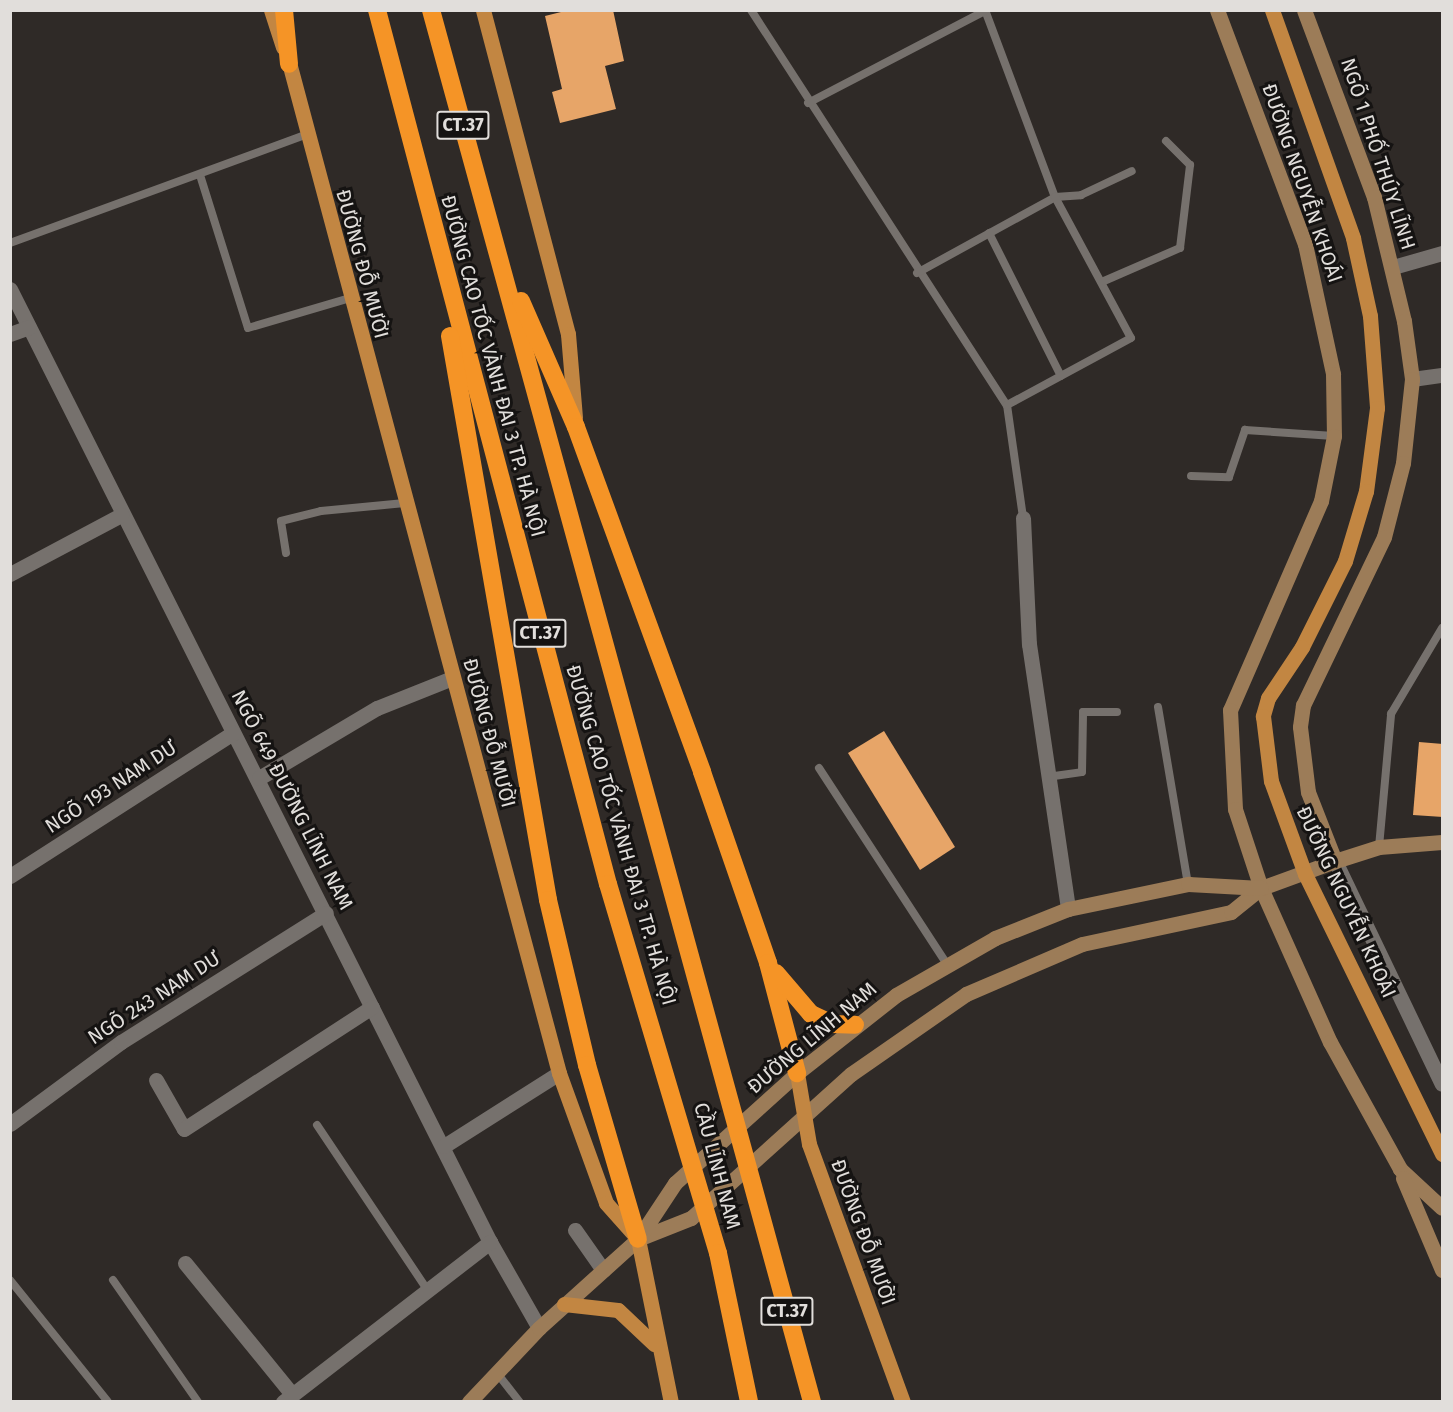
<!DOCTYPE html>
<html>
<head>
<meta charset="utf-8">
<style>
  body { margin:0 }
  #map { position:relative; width:1453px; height:1412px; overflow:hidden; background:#2f2a27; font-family:"Fira Sans",sans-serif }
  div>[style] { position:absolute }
  .building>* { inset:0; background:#e7a568 }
  .lane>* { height:8px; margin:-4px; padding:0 4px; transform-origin:4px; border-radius:4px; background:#76716d }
  .street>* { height:15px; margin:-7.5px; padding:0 7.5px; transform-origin:7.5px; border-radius:7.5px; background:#76716d }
  .secondary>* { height:15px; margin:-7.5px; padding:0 7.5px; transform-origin:7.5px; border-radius:7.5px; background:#9c7c58 }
  .primary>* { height:15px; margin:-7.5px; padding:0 7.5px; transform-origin:7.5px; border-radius:7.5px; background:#c28642 }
  .highway>* { height:18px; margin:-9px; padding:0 9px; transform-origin:9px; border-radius:9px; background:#f59426 }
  span { translate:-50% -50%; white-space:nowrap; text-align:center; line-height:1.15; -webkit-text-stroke:6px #151312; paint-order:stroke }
  .shield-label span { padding:2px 4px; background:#151312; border:2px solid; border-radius:4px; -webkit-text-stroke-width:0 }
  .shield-label { font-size:18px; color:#e1dedb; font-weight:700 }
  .street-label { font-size:20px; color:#e1dedb }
  .frame { position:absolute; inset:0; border:12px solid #e1dedb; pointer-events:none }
</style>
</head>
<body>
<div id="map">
  <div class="building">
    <div style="clip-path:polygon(569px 10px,613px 10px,624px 61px,605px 66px,616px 109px,560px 123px,552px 92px,562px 89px,545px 16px)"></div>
    <div style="clip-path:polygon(884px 731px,955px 847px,920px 870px,848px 753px)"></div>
    <div style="clip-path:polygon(1419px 742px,1443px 744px,1443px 817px,1413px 815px)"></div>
  </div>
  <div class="lane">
    <div style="left:751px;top:10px;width:471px;rotate:57.1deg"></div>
    <div style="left:1007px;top:405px;width:114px;rotate:81.9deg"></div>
    <div style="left:985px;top:10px;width:200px;rotate:69.5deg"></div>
    <div style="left:1055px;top:197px;width:26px;rotate:-4deg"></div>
    <div style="left:1081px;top:195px;width:56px;rotate:-25.2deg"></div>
    <div style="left:808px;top:103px;width:199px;rotate:-27.5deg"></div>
    <div style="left:200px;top:175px;width:160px;rotate:72.6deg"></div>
    <div style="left:248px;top:328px;width:106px;rotate:-16.4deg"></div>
    <div style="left:989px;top:233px;width:160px;rotate:63.3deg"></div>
    <div style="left:10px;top:243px;width:314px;rotate:-20.1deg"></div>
    <div style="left:917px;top:273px;width:158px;rotate:-28.8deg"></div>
    <div style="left:1055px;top:197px;width:160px;rotate:61.7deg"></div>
    <div style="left:1131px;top:338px;width:141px;rotate:151.6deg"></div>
    <div style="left:1104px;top:281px;width:83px;rotate:-23.5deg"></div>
    <div style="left:1180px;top:248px;width:84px;rotate:-83.1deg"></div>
    <div style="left:1190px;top:165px;width:34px;rotate:-135deg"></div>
    <div style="left:1191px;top:476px;width:38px;rotate:2deg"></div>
    <div style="left:1229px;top:477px;width:50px;rotate:-71.2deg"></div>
    <div style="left:1245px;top:430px;width:89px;rotate:3.9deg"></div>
    <div style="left:286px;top:553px;width:32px;rotate:-99deg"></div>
    <div style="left:281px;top:521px;width:41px;rotate:-14deg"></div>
    <div style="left:321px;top:511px;width:84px;rotate:-5.4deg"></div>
    <div style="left:1158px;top:707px;width:180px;rotate:80.4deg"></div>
    <div style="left:819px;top:768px;width:234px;rotate:56.9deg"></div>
    <div style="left:1047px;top:777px;width:35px;rotate:-8deg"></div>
    <div style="left:1082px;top:772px;width:60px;rotate:-89deg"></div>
    <div style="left:1083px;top:712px;width:34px"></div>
    <div style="left:1379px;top:847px;width:134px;rotate:-84.8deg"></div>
    <div style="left:1391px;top:714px;width:100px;rotate:-59.3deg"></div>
    <div style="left:317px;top:1125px;width:200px;rotate:56.2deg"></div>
    <div style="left:10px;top:1280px;width:156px;rotate:51.2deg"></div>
    <div style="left:113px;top:1280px;width:149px;rotate:55.1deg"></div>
    <div style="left:497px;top:1373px;width:37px;rotate:52deg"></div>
  </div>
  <div class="street">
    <div style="left:1393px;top:267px;width:51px;rotate:-15.9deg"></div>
    <div style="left:10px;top:289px;width:1067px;rotate:63.27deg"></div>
    <div style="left:490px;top:1242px;width:99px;rotate:60.3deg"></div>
    <div style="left:10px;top:334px;width:20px;rotate:-20deg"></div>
    <div style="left:1412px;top:379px;width:30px;rotate:-8deg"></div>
    <div style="left:1023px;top:518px;width:126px;rotate:87.3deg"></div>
    <div style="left:1029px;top:644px;width:268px;rotate:81.6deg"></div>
    <div style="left:10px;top:574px;width:126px;rotate:-28deg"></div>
    <div style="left:259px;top:778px;width:137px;rotate:-30.7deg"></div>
    <div style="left:377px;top:708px;width:81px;rotate:-21.8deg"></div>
    <div style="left:1335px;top:861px;width:247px;rotate:64.4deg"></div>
    <div style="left:10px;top:876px;width:265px;rotate:-32.7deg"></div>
    <div style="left:156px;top:1080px;width:56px;rotate:60.3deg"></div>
    <div style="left:184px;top:1129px;width:224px;rotate:-33deg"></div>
    <div style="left:10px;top:1124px;width:138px;rotate:-36.5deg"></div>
    <div style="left:121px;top:1042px;width:242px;rotate:-32.2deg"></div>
    <div style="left:444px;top:1146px;width:136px;rotate:-32.4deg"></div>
    <div style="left:575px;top:1230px;width:49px;rotate:55deg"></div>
    <div style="left:185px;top:1263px;width:169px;rotate:50.8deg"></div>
    <div style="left:283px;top:1402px;width:262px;rotate:-37.7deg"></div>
  </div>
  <div class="secondary">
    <div style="left:1217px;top:10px;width:250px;rotate:69.4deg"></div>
    <div style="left:1305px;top:244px;width:133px;rotate:77.8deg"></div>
    <div style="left:1333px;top:374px;width:62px;rotate:89.1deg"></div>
    <div style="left:1334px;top:436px;width:66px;rotate:101.3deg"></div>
    <div style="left:1321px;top:501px;width:228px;rotate:113.5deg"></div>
    <div style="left:1230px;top:710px;width:99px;rotate:87.1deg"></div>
    <div style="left:1235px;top:809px;width:83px;rotate:71.8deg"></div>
    <div style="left:1261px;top:888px;width:169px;rotate:65.9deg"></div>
    <div style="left:1330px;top:1042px;width:145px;rotate:61.1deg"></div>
    <div style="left:1400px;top:1169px;width:57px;rotate:42.9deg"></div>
    <div style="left:1304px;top:10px;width:200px;rotate:69.5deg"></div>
    <div style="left:1374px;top:197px;width:128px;rotate:76.4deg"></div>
    <div style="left:1404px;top:321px;width:59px;rotate:82.1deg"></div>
    <div style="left:1412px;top:379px;width:84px;rotate:96.1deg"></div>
    <div style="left:1403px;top:463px;width:76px;rotate:104.4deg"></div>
    <div style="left:1384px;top:537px;width:187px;rotate:115.7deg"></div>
    <div style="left:1303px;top:705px;width:22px;rotate:98deg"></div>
    <div style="left:1300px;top:727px;width:65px;rotate:83deg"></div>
    <div style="left:1308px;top:792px;width:74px;rotate:68.6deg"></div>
    <div style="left:1403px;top:1178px;width:100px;rotate:67deg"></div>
    <div style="left:638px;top:1239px;width:57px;rotate:-21.6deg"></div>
    <div style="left:691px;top:1218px;width:215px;rotate:-42deg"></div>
    <div style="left:851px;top:1074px;width:140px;rotate:-34.8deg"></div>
    <div style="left:966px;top:994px;width:126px;rotate:-23.3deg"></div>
    <div style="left:1082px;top:944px;width:152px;rotate:-12.1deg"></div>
    <div style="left:1231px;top:912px;width:38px;rotate:-39deg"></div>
    <div style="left:1261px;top:888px;width:79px;rotate:-20deg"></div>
    <div style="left:1335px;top:861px;width:46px;rotate:-17.7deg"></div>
    <div style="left:1379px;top:847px;width:63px;rotate:-4.5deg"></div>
    <div style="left:469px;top:1402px;width:102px;rotate:-46.6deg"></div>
    <div style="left:539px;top:1328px;width:133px;rotate:-42deg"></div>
    <div style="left:638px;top:1239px;width:67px;rotate:-56.5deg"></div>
    <div style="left:675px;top:1183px;width:164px;rotate:-42deg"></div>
    <div style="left:797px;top:1073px;width:126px;rotate:-38.2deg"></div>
    <div style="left:896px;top:995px;width:114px;rotate:-29.9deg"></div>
    <div style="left:995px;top:938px;width:79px;rotate:-21.7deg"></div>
    <div style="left:1068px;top:909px;width:123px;rotate:-11.8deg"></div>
    <div style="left:1188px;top:884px;width:73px;rotate:3.1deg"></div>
  </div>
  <div class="primary">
    <div style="left:271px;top:10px;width:39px;rotate:72deg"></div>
    <div style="left:483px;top:10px;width:335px;rotate:75.3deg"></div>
    <div style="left:568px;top:334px;width:84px;rotate:85.2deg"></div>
    <div style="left:1272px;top:10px;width:242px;rotate:70.4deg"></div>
    <div style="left:1353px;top:238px;width:80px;rotate:77.7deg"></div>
    <div style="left:1370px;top:316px;width:92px;rotate:85.6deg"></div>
    <div style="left:1377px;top:408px;width:84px;rotate:97.5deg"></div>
    <div style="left:1366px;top:491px;width:73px;rotate:106.7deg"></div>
    <div style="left:1345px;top:561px;width:96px;rotate:116.6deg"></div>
    <div style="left:1302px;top:647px;width:61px;rotate:123.7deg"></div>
    <div style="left:1268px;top:698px;width:19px;rotate:106deg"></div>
    <div style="left:1263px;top:716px;width:65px;rotate:83deg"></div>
    <div style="left:1271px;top:781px;width:99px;rotate:69.9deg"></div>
    <div style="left:1305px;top:874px;width:312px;rotate:63.9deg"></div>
    <div style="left:287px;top:55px;width:1054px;rotate:75.04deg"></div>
    <div style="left:559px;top:1073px;width:138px;rotate:70.1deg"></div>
    <div style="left:606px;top:1203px;width:48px;rotate:48.4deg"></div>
    <div style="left:638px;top:1239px;width:166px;rotate:78.6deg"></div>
    <div style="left:797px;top:1073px;width:72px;rotate:80.4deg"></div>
    <div style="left:809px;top:1144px;width:275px;rotate:70deg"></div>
    <div style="left:564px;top:1304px;width:54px;rotate:6.3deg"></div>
    <div style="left:618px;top:1310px;width:50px;rotate:43.4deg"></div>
  </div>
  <div class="highway">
    <div style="left:284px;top:10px;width:54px;rotate:84.7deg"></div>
    <div style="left:377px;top:10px;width:904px;rotate:75.2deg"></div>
    <div style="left:608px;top:884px;width:385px;rotate:73.4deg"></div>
    <div style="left:718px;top:1253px;width:152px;rotate:78.2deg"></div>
    <div style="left:431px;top:10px;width:1443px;rotate:74.69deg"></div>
    <div style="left:521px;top:301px;width:137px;rotate:66.4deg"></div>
    <div style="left:576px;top:427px;width:367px;rotate:69.9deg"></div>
    <div style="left:702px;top:772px;width:202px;rotate:70.9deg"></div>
    <div style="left:768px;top:963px;width:114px;rotate:75.2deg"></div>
    <div style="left:450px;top:336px;width:572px;rotate:80.14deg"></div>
    <div style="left:548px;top:900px;width:170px;rotate:76.7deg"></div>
    <div style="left:587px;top:1065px;width:181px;rotate:73.7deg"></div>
    <div style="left:776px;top:973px;width:54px;rotate:49.5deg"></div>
    <div style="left:811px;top:1014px;width:23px;rotate:25deg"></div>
    <div style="left:832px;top:1024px;width:23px;rotate:2deg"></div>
  </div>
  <div class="shield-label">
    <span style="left:463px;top:125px">CT.37</span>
    <span style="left:540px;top:633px">CT.37</span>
    <span style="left:787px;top:1311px">CT.37</span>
  </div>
  <div class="street-label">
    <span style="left:1378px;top:154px;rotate:72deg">NGÕ 1 PHỐ THÚY LĨNH</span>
    <span style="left:1302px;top:183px;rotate:71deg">ĐƯỜNG NGUYỄN KHOÁI</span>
    <span style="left:362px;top:264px;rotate:75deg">ĐƯỜNG ĐỖ MƯỜI</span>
    <span style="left:493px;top:366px;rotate:75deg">ĐƯỜNG CAO TỐC VÀNH ĐAI 3 TP. HÀ NỘI</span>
    <span style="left:489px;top:733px;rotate:75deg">ĐƯỜNG ĐỖ MƯỜI</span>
    <span style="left:111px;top:787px;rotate:-33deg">NGÕ 193 NAM DƯ</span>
    <span style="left:292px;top:800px;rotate:63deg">NGÕ 649 ĐƯỜNG LĨNH NAM</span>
    <span style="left:621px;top:835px;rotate:74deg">ĐƯỜNG CAO TỐC VÀNH ĐAI 3 TP. HÀ NỘI</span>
    <span style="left:1346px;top:902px;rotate:65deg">ĐƯỜNG NGUYỄN KHOÁI</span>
    <span style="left:154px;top:998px;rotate:-33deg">NGÕ 243 NAM DƯ</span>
    <span style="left:812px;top:1038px;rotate:-40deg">ĐƯỜNG LĨNH NAM</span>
    <span style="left:717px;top:1166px;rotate:75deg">CẦU LĨNH NAM</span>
    <span style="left:863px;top:1232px;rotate:70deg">ĐƯỜNG ĐỖ MƯỜI</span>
  </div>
  <div class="frame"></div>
</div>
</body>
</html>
